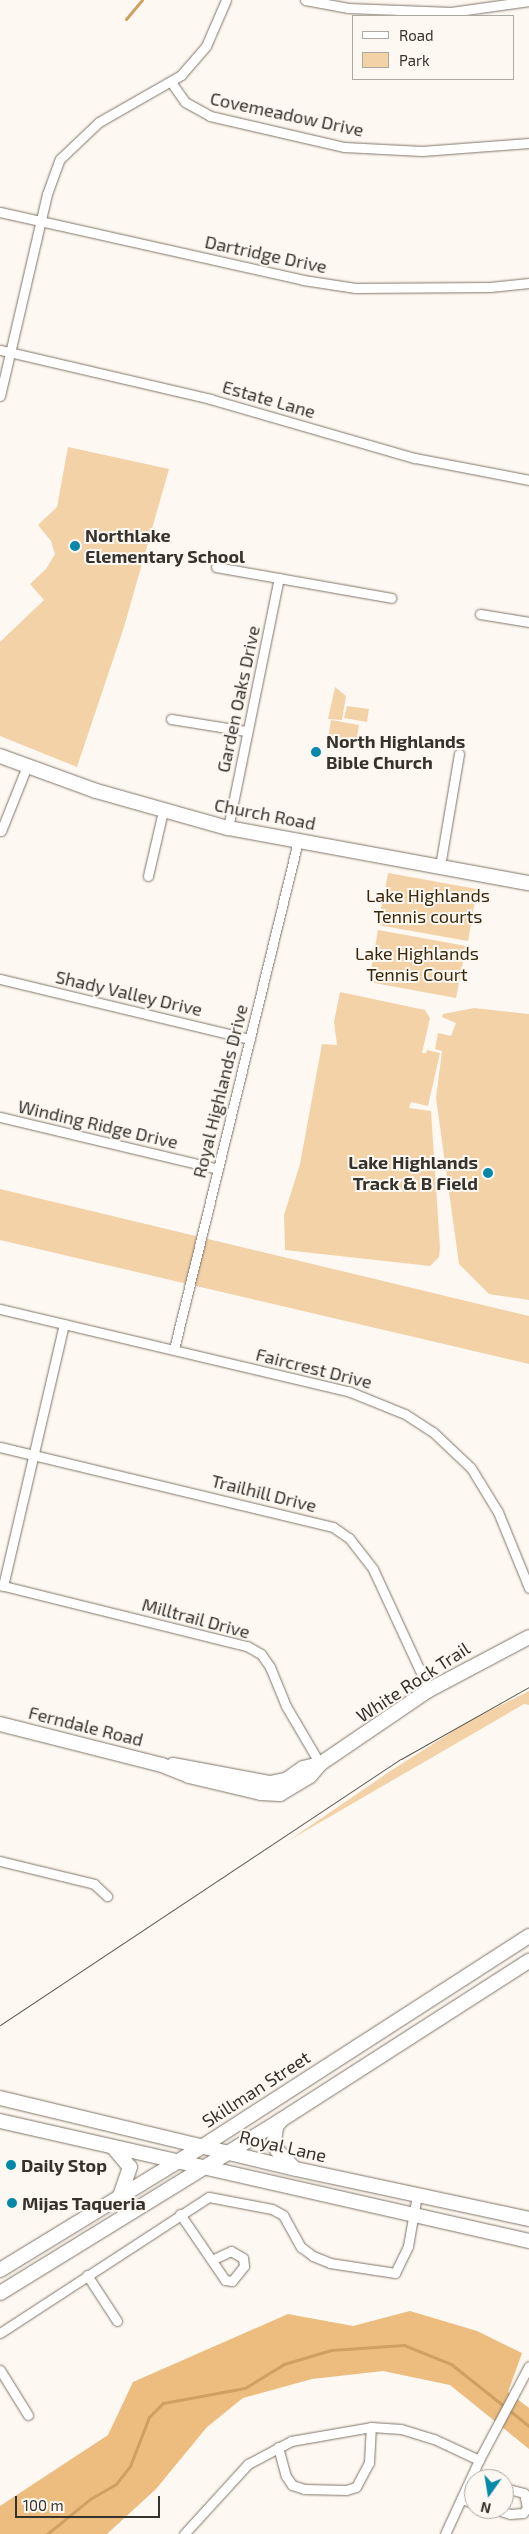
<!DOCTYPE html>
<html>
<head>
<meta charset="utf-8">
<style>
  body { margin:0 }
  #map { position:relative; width:529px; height:2534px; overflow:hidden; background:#fdf8f2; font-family:"Exo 2",sans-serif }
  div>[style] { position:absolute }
  .green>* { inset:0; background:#f3d2a8 }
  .forest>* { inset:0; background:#ecbd7f }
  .stream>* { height:3px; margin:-1.5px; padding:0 1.5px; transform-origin:1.5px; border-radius:1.5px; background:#cea062 }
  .roads { filter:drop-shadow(0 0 1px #807668) drop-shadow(0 0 1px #807668) }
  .street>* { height:9px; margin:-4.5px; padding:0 4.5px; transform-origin:4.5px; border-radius:4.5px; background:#fff }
  .secondary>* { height:14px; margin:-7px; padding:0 7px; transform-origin:7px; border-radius:7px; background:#fff }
  .tram>* { height:1px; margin:-0.5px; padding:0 0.5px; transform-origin:0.5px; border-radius:0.5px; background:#5a5650 }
  .dots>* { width:14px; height:14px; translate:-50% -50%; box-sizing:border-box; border:2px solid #fdf8f2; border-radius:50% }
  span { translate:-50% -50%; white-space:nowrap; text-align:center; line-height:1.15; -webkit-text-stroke:4px #fdf8f2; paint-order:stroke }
  .street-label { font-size:18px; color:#36322c }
  .poi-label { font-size:18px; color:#36322c; font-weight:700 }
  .left { translate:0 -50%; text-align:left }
  .right { translate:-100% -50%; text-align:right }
  .park-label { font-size:18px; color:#3a270b }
  .legend { position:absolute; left:352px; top:15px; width:162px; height:65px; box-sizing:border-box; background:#fdf8f2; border:1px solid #ada9a3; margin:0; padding:6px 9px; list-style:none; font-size:15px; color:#36322c }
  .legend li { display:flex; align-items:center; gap:10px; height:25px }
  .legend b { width:25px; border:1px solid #ada9a3 }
  .north { position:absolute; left:464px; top:2469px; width:50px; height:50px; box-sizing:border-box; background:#fdf8f2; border:1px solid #ada9a3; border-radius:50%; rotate:193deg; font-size:14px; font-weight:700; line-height:20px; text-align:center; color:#36322c }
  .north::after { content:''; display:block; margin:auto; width:18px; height:22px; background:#0588a9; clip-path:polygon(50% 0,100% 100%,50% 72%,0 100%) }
  .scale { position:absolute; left:15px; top:2496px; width:145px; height:22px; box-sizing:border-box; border:2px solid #36322c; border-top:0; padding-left:6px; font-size:15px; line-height:18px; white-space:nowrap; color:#36322c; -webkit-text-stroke:4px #fdf8f2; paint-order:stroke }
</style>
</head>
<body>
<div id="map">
  <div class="green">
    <div style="clip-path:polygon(68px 447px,169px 469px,124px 627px,77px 767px,0 736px,0 642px,44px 600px,30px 584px,46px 569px,55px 554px,51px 541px,38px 525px,57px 507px)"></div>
    <div style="clip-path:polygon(335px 687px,346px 696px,342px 720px,328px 719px)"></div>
    <div style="clip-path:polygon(347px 706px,369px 709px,367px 722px,344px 718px)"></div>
    <div style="clip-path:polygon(331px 720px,359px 725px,356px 743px,328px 739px)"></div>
    <div style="clip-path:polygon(388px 873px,477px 889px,468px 941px,378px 925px)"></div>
    <div style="clip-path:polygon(378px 930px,466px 946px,456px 998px,369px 982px)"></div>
    <div style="clip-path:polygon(340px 992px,425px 1010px,430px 1018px,422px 1053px,426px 1053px,427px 1050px,440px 1053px,428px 1106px,411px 1102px,409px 1108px,431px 1111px,440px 1248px,439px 1257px,430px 1266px,285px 1250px,284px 1215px,300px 1164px,322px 1044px,337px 1045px,334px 1022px)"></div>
    <div style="clip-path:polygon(474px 1008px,529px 1014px,529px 1300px,489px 1294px,459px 1264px,436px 1098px,442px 1051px,435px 1049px,438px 1033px,451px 1036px,456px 1023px,442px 1017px,443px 1014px)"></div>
    <div style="clip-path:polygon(0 1189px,529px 1316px,529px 1364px,0 1240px)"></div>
    <div style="clip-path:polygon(529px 1691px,529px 1705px,524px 1704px,288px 1841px,392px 1770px,469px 1721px)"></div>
  </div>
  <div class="forest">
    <div style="clip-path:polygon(410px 2311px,477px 2331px,522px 2353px,508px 2392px,529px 2408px,529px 2449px,450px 2385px,383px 2371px,312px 2379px,243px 2398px,207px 2427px,156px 2489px,107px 2534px,0 2534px,0 2506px,108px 2435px,133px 2382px,288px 2314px,353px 2326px)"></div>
  </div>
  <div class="stream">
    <div style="left:126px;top:19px;width:25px;rotate:-50deg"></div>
    <div style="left:47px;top:2534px;width:55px;rotate:-39.1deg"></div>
    <div style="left:90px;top:2499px;width:30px;rotate:-30deg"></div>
    <div style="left:116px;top:2484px;width:23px;rotate:-52deg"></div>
    <div style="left:130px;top:2466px;width:53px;rotate:-68.8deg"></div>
    <div style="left:149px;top:2417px;width:20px;rotate:-45deg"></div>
    <div style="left:163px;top:2403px;width:83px;rotate:-10.4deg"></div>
    <div style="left:245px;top:2388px;width:46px;rotate:-31.6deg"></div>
    <div style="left:284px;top:2364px;width:49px;rotate:-16.6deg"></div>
    <div style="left:331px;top:2350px;width:73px;rotate:-3.9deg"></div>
    <div style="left:404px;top:2345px;width:51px;rotate:22deg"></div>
    <div style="left:451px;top:2364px;width:100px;rotate:38.5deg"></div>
  </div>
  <div class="roads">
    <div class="street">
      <div style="left:305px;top:0;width:44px;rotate:10.5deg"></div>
      <div style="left:348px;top:8px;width:103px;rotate:2.2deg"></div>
      <div style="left:451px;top:12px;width:79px;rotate:-8deg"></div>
      <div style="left:171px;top:82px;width:24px;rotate:55deg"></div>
      <div style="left:185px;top:102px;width:29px;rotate:29deg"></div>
      <div style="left:210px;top:116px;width:138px;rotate:13deg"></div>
      <div style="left:344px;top:147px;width:78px;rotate:2.9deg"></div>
      <div style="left:422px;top:151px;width:107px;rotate:-4.3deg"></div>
      <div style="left:0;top:212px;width:311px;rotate:12.6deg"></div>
      <div style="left:303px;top:280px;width:53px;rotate:8.7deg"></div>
      <div style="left:355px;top:288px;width:135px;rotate:-0.4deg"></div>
      <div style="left:490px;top:287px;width:39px;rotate:-6deg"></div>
      <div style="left:0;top:350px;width:216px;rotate:13.1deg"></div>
      <div style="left:210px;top:399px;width:213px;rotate:16.1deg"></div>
      <div style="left:415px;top:458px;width:116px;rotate:10.9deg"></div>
      <div style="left:0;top:396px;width:207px;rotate:-76.9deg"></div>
      <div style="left:47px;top:194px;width:37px;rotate:-70deg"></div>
      <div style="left:60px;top:159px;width:54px;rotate:-43.5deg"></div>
      <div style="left:99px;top:122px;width:95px;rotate:-29.8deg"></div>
      <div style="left:181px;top:75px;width:38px;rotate:-49deg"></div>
      <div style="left:206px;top:46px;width:50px;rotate:-66.5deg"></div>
      <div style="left:216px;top:567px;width:178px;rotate:10deg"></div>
      <div style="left:480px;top:614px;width:50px;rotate:9.3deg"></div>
      <div style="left:171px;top:719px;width:76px;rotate:9.1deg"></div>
      <div style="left:228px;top:828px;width:255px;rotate:-78.5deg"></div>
      <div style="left:1px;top:831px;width:70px;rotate:-68.2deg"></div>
      <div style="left:440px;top:866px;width:114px;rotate:-80.4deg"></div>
      <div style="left:148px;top:876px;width:67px;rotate:-77deg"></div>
      <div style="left:0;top:979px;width:257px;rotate:13.5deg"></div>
      <div style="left:0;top:1117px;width:224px;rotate:13.4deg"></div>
      <div style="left:0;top:1309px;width:358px;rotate:13.3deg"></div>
      <div style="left:348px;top:1391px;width:61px;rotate:22deg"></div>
      <div style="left:405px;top:1414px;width:33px;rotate:33deg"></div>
      <div style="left:433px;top:1432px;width:52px;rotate:43.5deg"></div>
      <div style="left:471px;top:1468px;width:52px;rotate:58.5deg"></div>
      <div style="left:498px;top:1512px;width:82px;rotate:67.8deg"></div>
      <div style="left:174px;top:1349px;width:523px;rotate:-76.28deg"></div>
      <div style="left:0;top:1447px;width:342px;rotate:13.5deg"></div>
      <div style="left:333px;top:1527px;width:19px;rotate:35deg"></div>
      <div style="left:349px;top:1538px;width:39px;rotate:52deg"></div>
      <div style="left:373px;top:1569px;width:133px;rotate:65.2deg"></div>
      <div style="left:0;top:1585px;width:254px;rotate:13.9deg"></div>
      <div style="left:247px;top:1646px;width:16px;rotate:30deg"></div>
      <div style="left:261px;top:1654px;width:16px;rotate:55deg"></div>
      <div style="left:270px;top:1667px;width:42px;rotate:67.7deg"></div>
      <div style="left:286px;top:1706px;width:67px;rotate:59.6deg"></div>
      <div style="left:3px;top:1586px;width:269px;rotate:-76.9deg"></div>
      <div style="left:0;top:1861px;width:97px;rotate:13.7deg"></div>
      <div style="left:94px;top:1884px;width:18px;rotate:43deg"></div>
      <div style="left:180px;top:2214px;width:80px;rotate:55.7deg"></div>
      <div style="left:225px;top:2280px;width:7px;rotate:8deg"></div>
      <div style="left:232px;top:2281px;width:19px;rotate:-51deg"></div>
      <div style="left:244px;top:2266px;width:8px;rotate:-97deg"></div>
      <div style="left:243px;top:2258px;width:14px;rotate:-150deg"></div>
      <div style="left:231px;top:2251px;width:21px;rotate:155deg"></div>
      <div style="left:87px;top:2275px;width:55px;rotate:56.9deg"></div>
      <div style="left:0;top:2333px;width:249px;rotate:-33.1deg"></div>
      <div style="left:209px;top:2197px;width:64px;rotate:10.8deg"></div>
      <div style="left:272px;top:2209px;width:13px;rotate:29deg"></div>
      <div style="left:283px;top:2215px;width:37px;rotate:61deg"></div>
      <div style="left:301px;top:2247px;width:15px;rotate:37deg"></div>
      <div style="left:313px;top:2256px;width:18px;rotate:22deg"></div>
      <div style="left:330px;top:2263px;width:66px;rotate:8.7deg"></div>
      <div style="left:395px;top:2273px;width:30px;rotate:-64deg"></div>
      <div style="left:408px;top:2246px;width:52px;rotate:-80deg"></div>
      <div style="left:0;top:2370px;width:53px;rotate:58.1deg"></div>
      <div style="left:278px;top:2447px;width:30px;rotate:75deg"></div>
      <div style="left:286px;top:2476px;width:11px;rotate:56deg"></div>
      <div style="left:292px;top:2485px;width:13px;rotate:18deg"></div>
      <div style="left:304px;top:2489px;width:42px;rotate:1.4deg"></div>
      <div style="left:346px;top:2490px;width:10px;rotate:-17deg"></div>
      <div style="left:356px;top:2487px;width:27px;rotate:-62deg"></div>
      <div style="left:369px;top:2463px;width:36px;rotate:-87deg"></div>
      <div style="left:461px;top:2499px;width:14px;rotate:17deg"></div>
      <div style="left:494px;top:2509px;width:17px;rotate:17deg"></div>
      <div style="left:510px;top:2514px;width:13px;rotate:-4deg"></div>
      <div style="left:523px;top:2513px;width:6px;rotate:-51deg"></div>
      <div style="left:527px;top:2508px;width:15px;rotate:-101deg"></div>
      <div style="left:524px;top:2493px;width:21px;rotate:-166deg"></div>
      <div style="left:184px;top:2534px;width:95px;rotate:-47.6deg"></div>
      <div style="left:248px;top:2464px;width:49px;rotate:-28.1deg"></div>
      <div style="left:291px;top:2441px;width:81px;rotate:-9.9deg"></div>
      <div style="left:371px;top:2427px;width:30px;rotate:4deg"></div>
      <div style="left:401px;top:2429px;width:34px;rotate:17deg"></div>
      <div style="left:434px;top:2439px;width:50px;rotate:25deg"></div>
      <div style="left:445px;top:2534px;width:81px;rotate:-65.3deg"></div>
      <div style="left:479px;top:2460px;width:106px;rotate:-62deg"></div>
    </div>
    <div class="secondary">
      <div style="left:0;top:756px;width:102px;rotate:20deg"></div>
      <div style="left:96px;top:791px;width:137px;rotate:15.7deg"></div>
      <div style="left:228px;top:828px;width:306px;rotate:10.4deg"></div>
      <div style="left:0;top:1724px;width:167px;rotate:14.2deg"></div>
      <div style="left:162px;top:1765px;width:29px;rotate:22deg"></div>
      <div style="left:189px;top:1776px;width:74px;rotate:13.3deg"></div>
      <div style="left:261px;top:1793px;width:19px;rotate:3deg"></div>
      <div style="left:280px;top:1794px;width:35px;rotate:-31deg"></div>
      <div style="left:310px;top:1776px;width:16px;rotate:-50deg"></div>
      <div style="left:320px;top:1764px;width:132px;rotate:-34.2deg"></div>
      <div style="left:429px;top:1690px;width:113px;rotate:-27.9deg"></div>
      <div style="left:173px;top:1765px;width:99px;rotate:10.5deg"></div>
      <div style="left:270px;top:1783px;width:16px;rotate:-11deg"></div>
      <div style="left:286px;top:1780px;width:21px;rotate:-35deg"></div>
      <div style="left:303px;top:1768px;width:17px;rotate:-13deg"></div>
      <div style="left:0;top:2098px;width:304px;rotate:13.5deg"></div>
      <div style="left:296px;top:2169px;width:238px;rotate:12.1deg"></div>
      <div style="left:281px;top:2120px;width:9px;rotate:126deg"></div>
      <div style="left:276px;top:2127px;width:15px;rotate:98deg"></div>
      <div style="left:274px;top:2142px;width:9px;rotate:69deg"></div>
      <div style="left:277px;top:2150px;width:23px;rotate:47deg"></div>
      <div style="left:0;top:2121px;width:542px;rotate:12.78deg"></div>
      <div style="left:113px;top:2147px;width:26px;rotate:50deg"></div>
      <div style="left:130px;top:2167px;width:31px;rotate:109deg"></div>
      <div style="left:0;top:2270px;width:238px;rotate:-31.4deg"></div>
      <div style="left:203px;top:2146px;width:388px;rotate:-32.8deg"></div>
      <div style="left:0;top:2293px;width:330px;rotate:-31.6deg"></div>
      <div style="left:281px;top:2120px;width:295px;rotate:-32.7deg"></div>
    </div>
  </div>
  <div class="tram">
    <div style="left:0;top:2025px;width:481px;rotate:-33.6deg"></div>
    <div style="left:401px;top:1759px;width:147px;rotate:-29.4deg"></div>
  </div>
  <div class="dots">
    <div style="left:75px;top:546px;background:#0588a9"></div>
    <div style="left:316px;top:752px;background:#0588a9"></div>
    <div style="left:488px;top:1173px;background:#0588a9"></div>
    <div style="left:11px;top:2165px;background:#0588a9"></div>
    <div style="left:12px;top:2203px;background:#0588a9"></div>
  </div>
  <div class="street-label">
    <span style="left:287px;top:114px;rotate:12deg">Covemeadow Drive</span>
    <span style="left:266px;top:254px;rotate:12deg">Dartridge Drive</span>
    <span style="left:269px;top:399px;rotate:16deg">Estate Lane</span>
    <span style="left:238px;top:699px;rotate:-78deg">Garden Oaks Drive</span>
    <span style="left:265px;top:814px;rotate:11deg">Church Road</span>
    <span style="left:129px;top:993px;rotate:13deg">Shady Valley Drive</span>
    <span style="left:220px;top:1091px;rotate:-76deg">Royal Highlands Drive</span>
    <span style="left:98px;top:1124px;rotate:13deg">Winding Ridge Drive</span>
    <span style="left:314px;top:1368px;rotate:14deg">Faircrest Drive</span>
    <span style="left:264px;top:1493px;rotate:14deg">Trailhill Drive</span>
    <span style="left:196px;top:1618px;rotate:15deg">Milltrail Drive</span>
    <span style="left:413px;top:1682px;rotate:-33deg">White Rock Trail</span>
    <span style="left:86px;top:1726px;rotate:14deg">Ferndale Road</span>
    <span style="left:256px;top:2089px;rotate:-33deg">Skillman Street</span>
    <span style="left:283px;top:2146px;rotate:13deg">Royal Lane</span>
  </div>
  <div class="poi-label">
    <span class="left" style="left:85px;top:546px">Northlake<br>Elementary School</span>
    <span class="left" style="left:326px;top:752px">North Highlands<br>Bible Church</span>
    <span class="right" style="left:478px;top:1173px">Lake Highlands<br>Track &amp; B Field</span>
    <span class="left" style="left:21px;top:2165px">Daily Stop</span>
    <span class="left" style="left:22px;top:2203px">Mijas Taqueria</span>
  </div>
  <div class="park-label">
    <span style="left:428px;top:906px">Lake Highlands<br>Tennis courts</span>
    <span style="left:417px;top:964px">Lake Highlands<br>Tennis Court</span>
  </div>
  <ul class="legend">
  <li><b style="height:6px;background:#fff"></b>Road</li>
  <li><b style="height:14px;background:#f3d2a8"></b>Park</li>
  </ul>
  <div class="north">N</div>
  <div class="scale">100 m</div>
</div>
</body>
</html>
